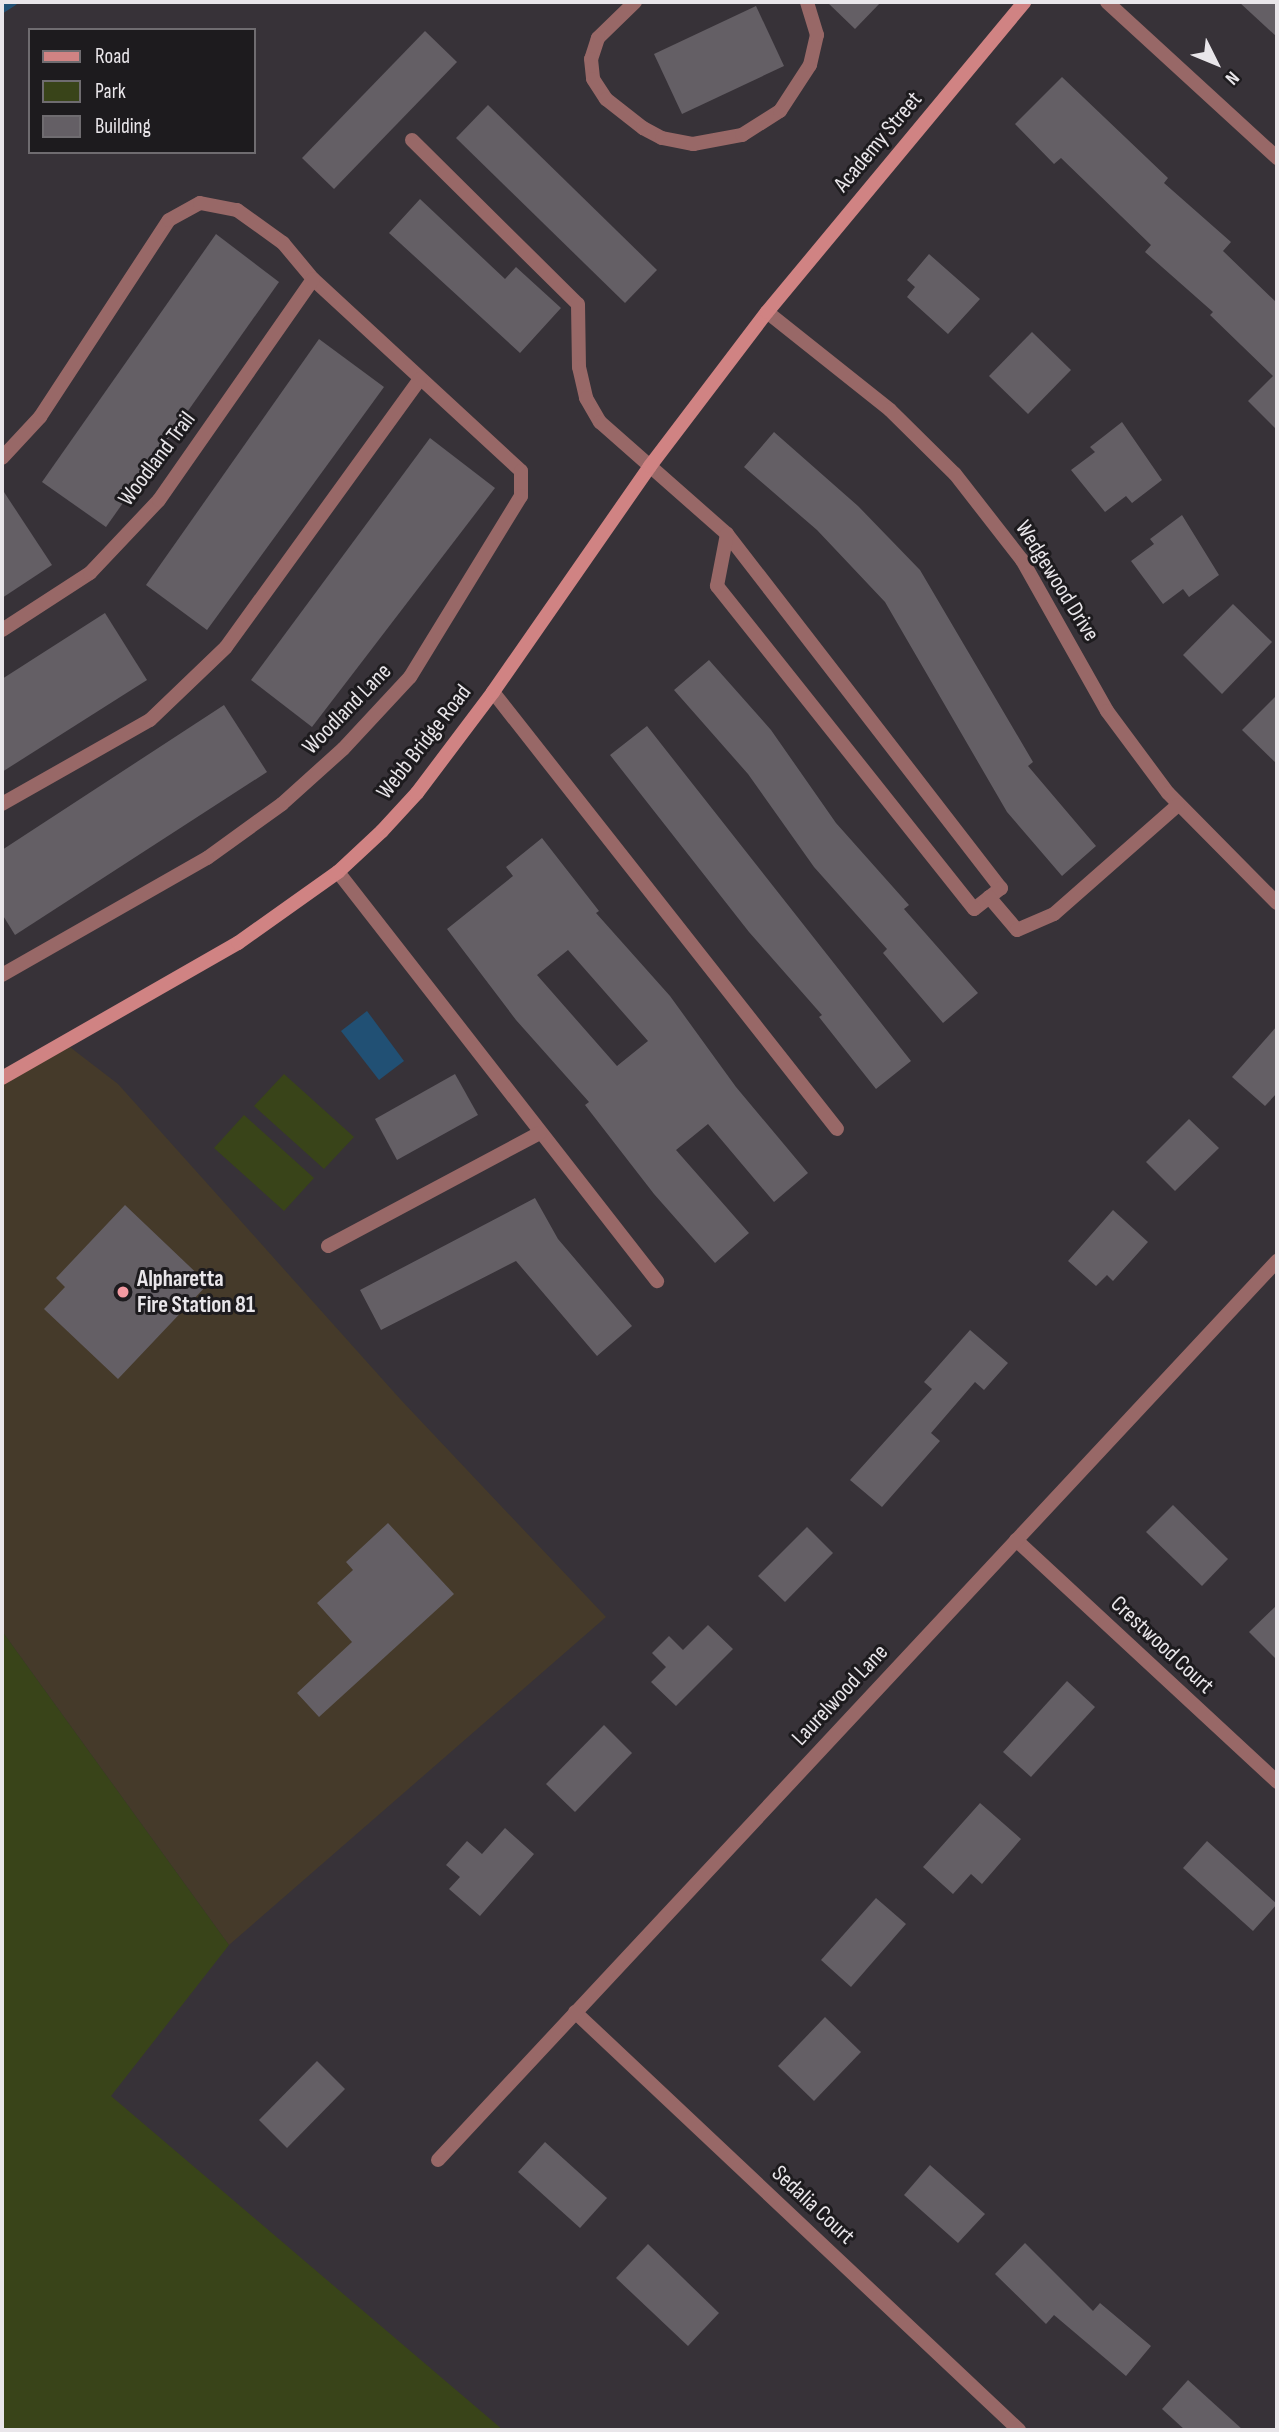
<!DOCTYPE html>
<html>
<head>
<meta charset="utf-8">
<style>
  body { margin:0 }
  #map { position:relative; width:1279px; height:2432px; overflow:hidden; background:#373238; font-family:"Sofia Sans Condensed",sans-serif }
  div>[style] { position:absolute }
  .commercial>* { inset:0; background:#453a2a }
  .green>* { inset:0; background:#394419 }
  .water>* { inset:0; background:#215074 }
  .stream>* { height:8px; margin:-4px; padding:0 4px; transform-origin:4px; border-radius:4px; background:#215074 }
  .building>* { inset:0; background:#645f65 }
  .street>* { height:14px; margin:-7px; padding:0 7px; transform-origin:7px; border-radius:7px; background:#986867 }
  .secondary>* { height:14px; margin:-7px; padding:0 7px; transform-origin:7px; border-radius:7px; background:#d08383 }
  .dots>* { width:19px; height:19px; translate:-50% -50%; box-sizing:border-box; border:4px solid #1d1b1e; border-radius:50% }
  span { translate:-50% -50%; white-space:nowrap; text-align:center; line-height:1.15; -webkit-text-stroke:6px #1d1b1e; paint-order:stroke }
  .street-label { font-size:23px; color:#e9e6ea }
  .poi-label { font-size:23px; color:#e9e6ea; font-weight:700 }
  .left { translate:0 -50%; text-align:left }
  .frame { position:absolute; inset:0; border:4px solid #e9e6ea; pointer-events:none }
  .legend { position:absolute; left:28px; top:28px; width:228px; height:126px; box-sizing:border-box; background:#1d1b1e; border:2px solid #6f6c70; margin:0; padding:9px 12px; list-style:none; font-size:21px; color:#e9e6ea }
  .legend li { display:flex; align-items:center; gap:14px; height:35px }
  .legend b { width:35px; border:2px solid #6f6c70 }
  .north { position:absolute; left:1181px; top:28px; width:70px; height:70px; -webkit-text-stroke:5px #1d1b1e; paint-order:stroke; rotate:133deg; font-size:19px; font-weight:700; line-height:28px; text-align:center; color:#e9e6ea }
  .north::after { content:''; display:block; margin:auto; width:24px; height:32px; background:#e9e6ea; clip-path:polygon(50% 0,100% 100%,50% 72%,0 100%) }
</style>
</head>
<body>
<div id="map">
  <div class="commercial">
    <div style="clip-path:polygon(62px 1041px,118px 1084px,401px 1400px,606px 1617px,229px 1945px,2px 1631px,2px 1075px)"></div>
  </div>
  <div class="green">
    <div style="clip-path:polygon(284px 1074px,354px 1137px,324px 1169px,254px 1106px)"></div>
    <div style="clip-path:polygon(244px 1115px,314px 1178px,284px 1211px,214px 1148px)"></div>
    <div style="clip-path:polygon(2px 1631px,229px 1945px,111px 2096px,503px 2430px,2px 2430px)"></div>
  </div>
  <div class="water">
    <div style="clip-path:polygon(367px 1011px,404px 1061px,379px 1080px,341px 1031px)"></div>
  </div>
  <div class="stream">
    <div style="left:2px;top:9px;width:13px;rotate:-32deg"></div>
  </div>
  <div class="building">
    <div style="clip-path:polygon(827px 2px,881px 2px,855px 29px)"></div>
    <div style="clip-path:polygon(1239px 2px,1277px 2px,1277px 37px)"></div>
    <div style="clip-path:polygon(756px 6px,784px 66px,682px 114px,654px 54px)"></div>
    <div style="clip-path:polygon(425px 31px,457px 62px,334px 189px,302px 158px)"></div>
    <div style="clip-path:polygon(1062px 77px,1168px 178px,1164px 183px,1231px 242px,1223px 251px,1277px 303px,1277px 430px,1248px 401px,1273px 376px,1210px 315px,1213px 312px,1145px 252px,1151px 245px,1061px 158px,1054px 164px,1015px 124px)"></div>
    <div style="clip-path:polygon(488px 105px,657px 270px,625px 303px,456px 138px)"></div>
    <div style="clip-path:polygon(420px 199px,505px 279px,516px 267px,561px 308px,520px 353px,389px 233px)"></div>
    <div style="clip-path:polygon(216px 234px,279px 282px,106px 527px,42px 482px)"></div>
    <div style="clip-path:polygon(929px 254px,980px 299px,948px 334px,907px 297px,915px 287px,907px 280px)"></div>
    <div style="clip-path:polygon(1032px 332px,1071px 370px,1028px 414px,989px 376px)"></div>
    <div style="clip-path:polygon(319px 339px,384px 387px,207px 630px,146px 585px)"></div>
    <div style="clip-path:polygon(1122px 422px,1162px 480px,1132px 503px,1126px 496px,1105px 512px,1071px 470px,1095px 452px,1090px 447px)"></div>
    <div style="clip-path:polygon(774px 432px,858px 506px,920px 570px,1033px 762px,1028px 766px,1096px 846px,1062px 876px,1007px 812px,885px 602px,817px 530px,744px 467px)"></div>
    <div style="clip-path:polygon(430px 438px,495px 488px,312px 727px,251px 680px)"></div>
    <div style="clip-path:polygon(2px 489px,52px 565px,2px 598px)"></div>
    <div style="clip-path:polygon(1182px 515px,1219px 575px,1189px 597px,1183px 589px,1163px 604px,1131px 561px,1154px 544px,1150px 539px)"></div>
    <div style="clip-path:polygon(1233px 604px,1272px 642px,1222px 694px,1183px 655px)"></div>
    <div style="clip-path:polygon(105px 613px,147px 680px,2px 772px,2px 679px)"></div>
    <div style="clip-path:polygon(709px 660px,771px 730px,836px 823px,909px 905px,904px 909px,978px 993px,943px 1023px,883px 953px,887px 949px,814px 867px,748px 774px,674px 690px)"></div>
    <div style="clip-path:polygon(1277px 695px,1277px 764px,1242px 730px)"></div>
    <div style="clip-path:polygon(224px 705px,267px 772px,15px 935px,2px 914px,2px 850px)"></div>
    <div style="clip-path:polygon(647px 726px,911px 1061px,876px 1089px,819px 1017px,822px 1015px,749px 932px,610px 755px)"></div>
    <div style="clip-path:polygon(evenodd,542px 838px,599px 911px,596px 913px,670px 996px,736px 1087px,808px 1173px,774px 1202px,708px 1124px,676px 1150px,749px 1233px,715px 1263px,654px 1194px,585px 1105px,589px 1102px,516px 1020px,447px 929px,513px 876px,506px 867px,542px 838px,568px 950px,648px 1041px,617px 1066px,537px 975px,568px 950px)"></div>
    <div style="clip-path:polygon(1277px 1026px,1277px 1093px,1265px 1106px,1232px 1077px)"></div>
    <div style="clip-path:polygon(455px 1074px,478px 1115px,397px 1160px,375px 1119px)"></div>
    <div style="clip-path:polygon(1189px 1119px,1219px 1148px,1175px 1191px,1146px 1162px)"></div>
    <div style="clip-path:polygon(535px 1198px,558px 1239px,632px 1326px,597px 1356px,516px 1261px,381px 1330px,360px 1290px)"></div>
    <div style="clip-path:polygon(125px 1205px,208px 1284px,118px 1379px,44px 1309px,65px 1287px,56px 1278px)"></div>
    <div style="clip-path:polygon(1113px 1210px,1148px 1242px,1113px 1281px,1107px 1275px,1096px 1286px,1068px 1261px)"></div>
    <div style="clip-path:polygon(970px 1330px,1008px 1363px,984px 1390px,975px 1382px,931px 1433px,940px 1441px,882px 1507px,850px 1480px,932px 1389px,924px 1382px)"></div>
    <div style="clip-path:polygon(1173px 1505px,1228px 1559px,1202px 1586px,1146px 1532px)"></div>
    <div style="clip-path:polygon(388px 1523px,454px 1594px,319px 1717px,297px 1693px,352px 1642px,317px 1603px,353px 1570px,346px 1562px)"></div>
    <div style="clip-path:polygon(807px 1527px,833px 1553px,785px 1602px,758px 1576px)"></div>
    <div style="clip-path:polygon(1277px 1605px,1277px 1660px,1249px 1632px)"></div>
    <div style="clip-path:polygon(708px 1625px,733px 1649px,676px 1706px,651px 1682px,666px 1667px,652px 1653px,669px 1636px,683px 1650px)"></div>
    <div style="clip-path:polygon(1067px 1681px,1095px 1707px,1031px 1777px,1003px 1752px)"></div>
    <div style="clip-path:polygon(604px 1725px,632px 1753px,575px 1812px,546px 1784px)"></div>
    <div style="clip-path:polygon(980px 1803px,1021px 1839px,982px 1884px,971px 1874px,953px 1894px,923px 1867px)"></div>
    <div style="clip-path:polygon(505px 1828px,534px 1854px,480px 1916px,449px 1889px,460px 1877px,446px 1865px,467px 1841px,482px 1854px)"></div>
    <div style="clip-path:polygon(1207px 1841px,1277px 1904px,1253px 1931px,1183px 1868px)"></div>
    <div style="clip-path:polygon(876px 1898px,906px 1924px,851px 1987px,821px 1960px)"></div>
    <div style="clip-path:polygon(825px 2017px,861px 2052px,814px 2101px,778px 2066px)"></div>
    <div style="clip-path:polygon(317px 2061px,345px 2089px,287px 2148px,259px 2120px)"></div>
    <div style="clip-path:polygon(545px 2142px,607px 2198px,580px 2228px,518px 2172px)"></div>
    <div style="clip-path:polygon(930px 2165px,985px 2214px,958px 2243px,904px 2195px)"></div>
    <div style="clip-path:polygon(1025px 2243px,1093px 2311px,1100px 2303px,1151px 2346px,1126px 2376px,1054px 2315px,1046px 2324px,995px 2274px)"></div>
    <div style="clip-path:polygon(648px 2244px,719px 2313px,688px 2346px,616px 2278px)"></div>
    <div style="clip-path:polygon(1188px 2380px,1243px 2430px,1185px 2430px,1162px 2409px)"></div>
  </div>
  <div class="street">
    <div style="left:635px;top:2px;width:52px;rotate:135.8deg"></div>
    <div style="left:598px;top:38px;width:22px;rotate:108deg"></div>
    <div style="left:591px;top:59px;width:20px;rotate:84deg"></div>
    <div style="left:593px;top:79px;width:24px;rotate:57deg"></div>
    <div style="left:606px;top:99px;width:47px;rotate:38.1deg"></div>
    <div style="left:643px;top:128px;width:21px;rotate:28deg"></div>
    <div style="left:662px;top:138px;width:32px;rotate:11deg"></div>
    <div style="left:693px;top:144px;width:50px;rotate:-10.4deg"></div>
    <div style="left:742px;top:135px;width:45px;rotate:-32.3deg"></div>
    <div style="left:780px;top:111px;width:55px;rotate:-56.9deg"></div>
    <div style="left:810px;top:65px;width:31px;rotate:-77deg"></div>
    <div style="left:817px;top:35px;width:34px;rotate:-107deg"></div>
    <div style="left:1107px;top:2px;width:231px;rotate:42.5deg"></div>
    <div style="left:412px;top:140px;width:233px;rotate:44.7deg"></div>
    <div style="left:578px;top:304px;width:63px;rotate:89.1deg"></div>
    <div style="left:579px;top:367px;width:32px;rotate:77deg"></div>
    <div style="left:586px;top:398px;width:28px;rotate:60deg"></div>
    <div style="left:600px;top:422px;width:169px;rotate:41.4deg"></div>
    <div style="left:727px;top:534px;width:448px;rotate:52.3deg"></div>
    <div style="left:1001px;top:888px;width:34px;rotate:142deg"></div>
    <div style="left:974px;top:909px;width:413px;rotate:-128.5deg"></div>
    <div style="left:717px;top:586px;width:53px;rotate:-79.1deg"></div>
    <div style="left:767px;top:312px;width:157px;rotate:38.5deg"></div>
    <div style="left:890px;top:410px;width:91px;rotate:44.6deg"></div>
    <div style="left:955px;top:474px;width:109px;rotate:52.1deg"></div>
    <div style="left:1022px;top:560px;width:173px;rotate:60.6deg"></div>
    <div style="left:1107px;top:711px;width:102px;rotate:53.4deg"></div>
    <div style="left:1168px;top:793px;width:155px;rotate:45.3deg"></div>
    <div style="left:2px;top:458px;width:56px;rotate:-47.2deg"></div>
    <div style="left:40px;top:417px;width:235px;rotate:-56.8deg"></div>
    <div style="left:169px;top:220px;width:35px;rotate:-29deg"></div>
    <div style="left:200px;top:203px;width:38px;rotate:11deg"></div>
    <div style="left:237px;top:210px;width:57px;rotate:35.7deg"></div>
    <div style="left:283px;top:243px;width:47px;rotate:50.2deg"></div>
    <div style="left:313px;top:279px;width:283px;rotate:42.7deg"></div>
    <div style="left:521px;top:471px;width:25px;rotate:90deg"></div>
    <div style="left:521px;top:496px;width:212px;rotate:121.5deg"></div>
    <div style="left:410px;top:677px;width:98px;rotate:132.9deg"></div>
    <div style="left:343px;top:749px;width:82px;rotate:138deg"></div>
    <div style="left:282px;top:804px;width:92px;rotate:144.2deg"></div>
    <div style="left:207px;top:858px;width:236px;rotate:150.3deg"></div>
    <div style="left:2px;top:630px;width:105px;rotate:-32.9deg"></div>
    <div style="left:90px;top:573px;width:100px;rotate:-46.6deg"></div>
    <div style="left:159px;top:500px;width:269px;rotate:-55.1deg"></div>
    <div style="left:493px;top:692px;width:556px;rotate:51.79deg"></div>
    <div style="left:2px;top:804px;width:170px;rotate:-29.6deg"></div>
    <div style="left:150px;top:720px;width:105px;rotate:-43.8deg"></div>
    <div style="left:226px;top:647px;width:331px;rotate:-54.1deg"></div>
    <div style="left:338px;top:872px;width:519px;rotate:52.05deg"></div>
    <div style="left:989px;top:897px;width:43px;rotate:49.7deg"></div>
    <div style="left:1017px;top:930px;width:40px;rotate:-23.4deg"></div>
    <div style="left:1054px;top:914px;width:165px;rotate:-41.3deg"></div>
    <div style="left:328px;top:1246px;width:240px;rotate:-28.1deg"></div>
    <div style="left:1016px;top:1540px;width:356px;rotate:42.8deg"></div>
    <div style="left:575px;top:2012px;width:610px;rotate:43.27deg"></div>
    <div style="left:438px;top:2160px;width:1230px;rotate:-46.98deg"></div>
  </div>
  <div class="secondary">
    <div style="left:2px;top:1078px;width:272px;rotate:-29.8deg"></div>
    <div style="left:238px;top:943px;width:123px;rotate:-35.4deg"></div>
    <div style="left:338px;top:872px;width:60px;rotate:-43deg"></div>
    <div style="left:382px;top:831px;width:52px;rotate:-47.4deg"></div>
    <div style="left:417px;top:793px;width:126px;rotate:-53deg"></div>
    <div style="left:493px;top:692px;width:275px;rotate:-55.2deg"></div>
    <div style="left:650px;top:466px;width:193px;rotate:-52.8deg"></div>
    <div style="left:767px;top:312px;width:403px;rotate:-50.3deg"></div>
  </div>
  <div class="dots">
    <div style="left:123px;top:1292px;background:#f49aa2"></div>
  </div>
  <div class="street-label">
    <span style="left:878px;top:142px;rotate:-50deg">Academy Street</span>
    <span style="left:157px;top:459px;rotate:-53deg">Woodland Trail</span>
    <span style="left:1057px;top:581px;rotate:58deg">Wedgewood Drive</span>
    <span style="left:347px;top:709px;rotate:-46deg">Woodland Lane</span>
    <span style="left:424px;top:742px;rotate:-52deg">Webb Bridge Road</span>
    <span style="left:1162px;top:1645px;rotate:43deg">Crestwood Court</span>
    <span style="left:840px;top:1695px;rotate:-47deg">Laurelwood Lane</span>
    <span style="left:813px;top:2205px;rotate:43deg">Sedalia Court</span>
  </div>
  <div class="poi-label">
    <span class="left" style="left:137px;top:1292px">Alpharetta<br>Fire Station 81</span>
  </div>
  <div class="frame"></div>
  <ul class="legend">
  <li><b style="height:9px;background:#d08383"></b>Road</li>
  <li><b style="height:19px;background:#394419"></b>Park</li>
  <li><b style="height:19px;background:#645f65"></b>Building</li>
  </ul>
  <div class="north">N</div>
</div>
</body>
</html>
